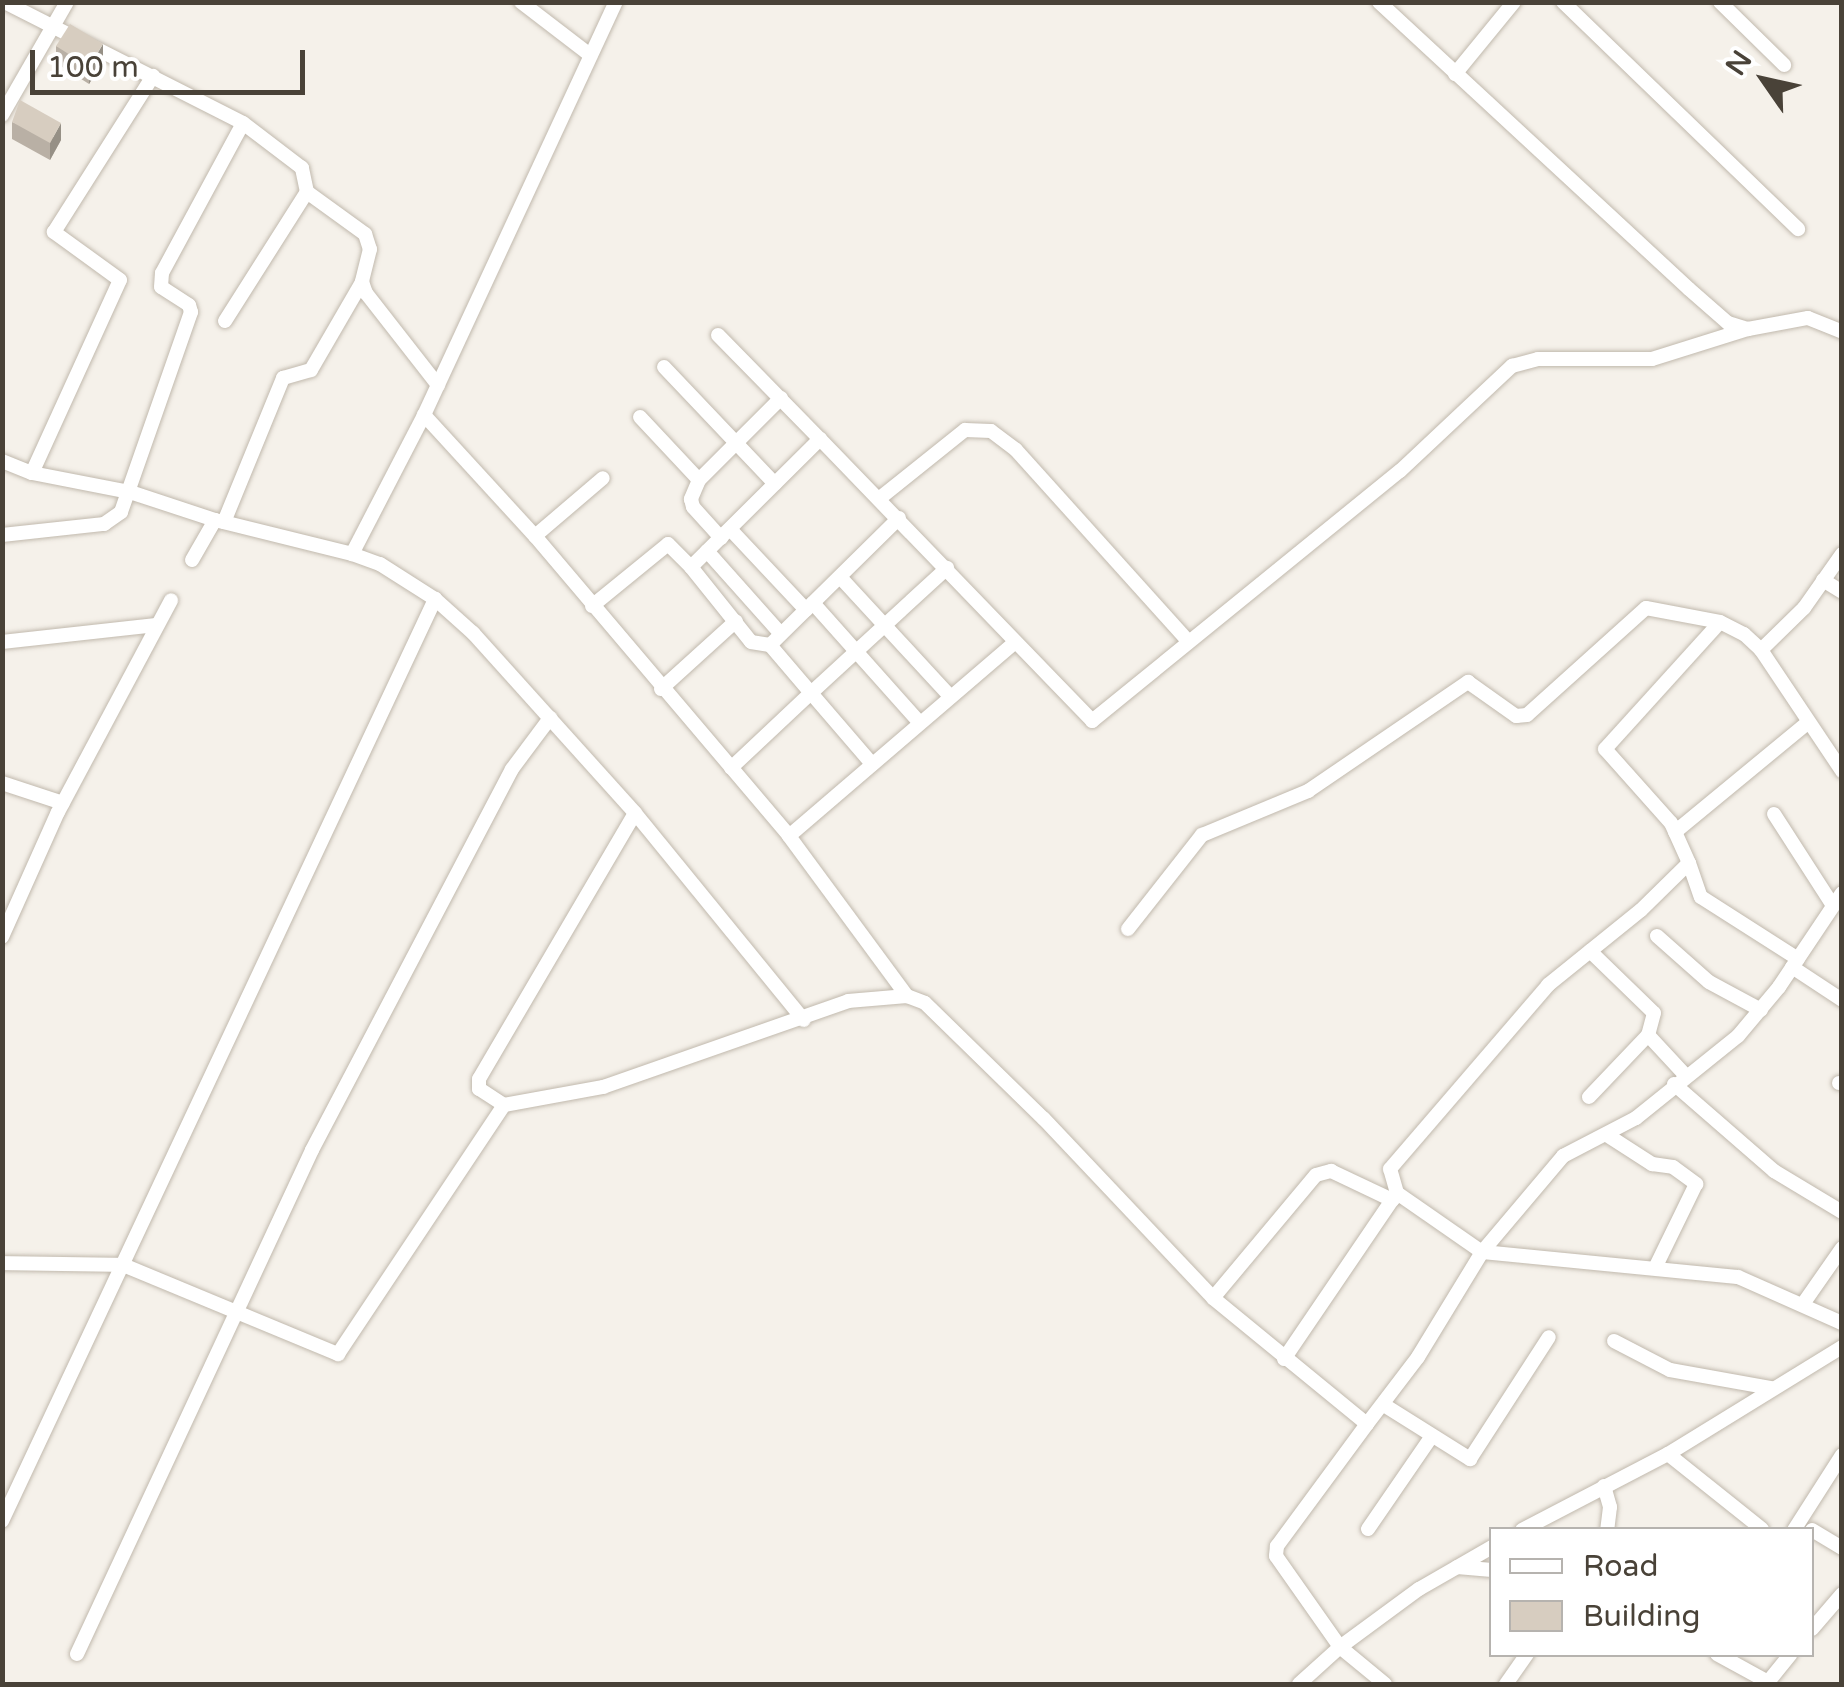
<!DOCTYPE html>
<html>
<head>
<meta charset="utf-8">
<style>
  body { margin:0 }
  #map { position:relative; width:1844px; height:1687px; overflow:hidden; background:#f5f1ea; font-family:"Varela Round",sans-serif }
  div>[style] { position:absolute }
  .roads { filter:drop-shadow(0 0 2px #c1b9ad) drop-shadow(0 0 2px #c1b9ad) }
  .street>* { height:14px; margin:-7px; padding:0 7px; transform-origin:7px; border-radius:7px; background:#fff }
  .wall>* { inset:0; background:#b9b0a5 }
  .shaded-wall>* { inset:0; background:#969086 }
  .building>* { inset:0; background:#d7cdc0 }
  span { translate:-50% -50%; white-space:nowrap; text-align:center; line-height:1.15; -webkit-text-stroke:8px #fff; paint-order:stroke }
  .frame { position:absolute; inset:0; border:5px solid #494238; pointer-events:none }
  .legend { position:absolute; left:1489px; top:1527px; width:325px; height:130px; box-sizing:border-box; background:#fff; border:2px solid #b6b3af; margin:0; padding:12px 18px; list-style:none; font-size:30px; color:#494238 }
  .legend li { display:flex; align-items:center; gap:20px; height:50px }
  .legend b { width:50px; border:2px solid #b6b3af }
  .north { position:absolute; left:1714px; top:30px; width:100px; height:100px; -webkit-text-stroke:8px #fff; paint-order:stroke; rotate:304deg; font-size:28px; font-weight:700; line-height:40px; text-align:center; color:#494238 }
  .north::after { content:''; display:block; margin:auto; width:35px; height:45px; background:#494238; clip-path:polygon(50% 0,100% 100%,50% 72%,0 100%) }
  .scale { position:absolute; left:30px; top:50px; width:275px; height:45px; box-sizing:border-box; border:5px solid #494238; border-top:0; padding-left:12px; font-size:30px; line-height:35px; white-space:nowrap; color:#494238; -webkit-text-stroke:8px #fff; paint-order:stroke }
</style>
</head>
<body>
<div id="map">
  <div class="roads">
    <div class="street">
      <div style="left:521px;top:2px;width:87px;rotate:37.5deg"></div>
      <div style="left:1379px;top:2px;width:422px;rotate:42.8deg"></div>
      <div style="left:1689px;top:289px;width:52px;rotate:41.1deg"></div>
      <div style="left:1728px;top:323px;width:21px;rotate:17deg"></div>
      <div style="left:1563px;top:2px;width:327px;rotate:44deg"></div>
      <div style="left:1720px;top:2px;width:90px;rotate:44.5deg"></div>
      <div style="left:1455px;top:74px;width:93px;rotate:-50.7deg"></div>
      <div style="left:2px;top:115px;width:130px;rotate:-60.1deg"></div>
      <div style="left:307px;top:192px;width:72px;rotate:35.9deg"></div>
      <div style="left:365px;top:234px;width:16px;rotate:72deg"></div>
      <div style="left:370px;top:249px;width:34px;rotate:104deg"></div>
      <div style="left:362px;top:282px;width:12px;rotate:70deg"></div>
      <div style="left:366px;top:293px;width:117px;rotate:52deg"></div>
      <div style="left:225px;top:321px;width:153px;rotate:-57.6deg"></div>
      <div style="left:307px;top:192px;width:25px;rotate:-102deg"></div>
      <div style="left:302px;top:168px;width:74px;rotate:-142.7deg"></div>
      <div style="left:718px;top:335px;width:146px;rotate:45.6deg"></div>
      <div style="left:664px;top:367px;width:161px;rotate:46.5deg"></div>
      <div style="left:424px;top:415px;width:164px;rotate:47.5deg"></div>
      <div style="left:535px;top:536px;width:393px;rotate:49.7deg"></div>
      <div style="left:789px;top:836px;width:199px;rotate:53.6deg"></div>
      <div style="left:640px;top:417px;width:86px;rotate:46.9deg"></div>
      <div style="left:699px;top:480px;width:116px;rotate:-45deg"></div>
      <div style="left:2px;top:461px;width:32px;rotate:22deg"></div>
      <div style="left:32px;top:473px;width:100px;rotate:11deg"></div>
      <div style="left:130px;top:492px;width:89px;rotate:18.2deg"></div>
      <div style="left:215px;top:520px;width:141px;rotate:13.9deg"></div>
      <div style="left:352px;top:554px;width:30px;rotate:20deg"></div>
      <div style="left:380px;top:564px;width:65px;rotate:32.5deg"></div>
      <div style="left:435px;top:599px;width:51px;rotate:41.8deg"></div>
      <div style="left:473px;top:633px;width:242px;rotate:48deg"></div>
      <div style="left:635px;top:813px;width:267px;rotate:50.8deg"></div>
      <div style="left:32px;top:473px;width:212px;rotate:-65.5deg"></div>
      <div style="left:120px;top:280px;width:82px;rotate:-144deg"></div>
      <div style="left:54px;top:232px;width:185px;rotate:-57.6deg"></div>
      <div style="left:699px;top:480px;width:21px;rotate:113deg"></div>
      <div style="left:691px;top:499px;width:8px;rotate:76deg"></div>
      <div style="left:693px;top:507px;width:42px;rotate:47.9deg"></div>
      <div style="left:880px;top:498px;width:109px;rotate:-38.7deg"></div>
      <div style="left:965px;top:430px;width:26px;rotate:2deg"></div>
      <div style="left:991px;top:431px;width:31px;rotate:37deg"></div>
      <div style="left:1016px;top:450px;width:257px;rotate:48deg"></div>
      <div style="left:899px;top:518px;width:181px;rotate:135.4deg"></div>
      <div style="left:770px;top:645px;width:63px;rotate:49.5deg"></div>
      <div style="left:811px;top:693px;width:185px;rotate:-42.6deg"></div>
      <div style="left:224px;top:522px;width:156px;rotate:-67.7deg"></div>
      <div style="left:283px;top:378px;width:29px;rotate:-16deg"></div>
      <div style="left:311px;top:370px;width:102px;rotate:-59.9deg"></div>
      <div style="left:730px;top:529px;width:111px;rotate:46.8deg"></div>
      <div style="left:2px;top:535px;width:103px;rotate:-6.2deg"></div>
      <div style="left:104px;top:524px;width:21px;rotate:-35deg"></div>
      <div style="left:121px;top:512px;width:212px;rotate:-70.7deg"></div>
      <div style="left:191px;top:312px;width:7px;rotate:-106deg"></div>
      <div style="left:189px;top:305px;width:33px;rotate:-147deg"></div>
      <div style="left:161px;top:287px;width:14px;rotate:-86deg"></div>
      <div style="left:162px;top:273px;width:170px;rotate:-61.6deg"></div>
      <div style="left:243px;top:123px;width:268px;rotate:-153.1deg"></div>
      <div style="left:535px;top:536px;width:89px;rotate:-40.5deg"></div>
      <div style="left:707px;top:551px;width:111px;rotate:48.3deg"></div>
      <div style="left:352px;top:554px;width:157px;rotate:-62.6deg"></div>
      <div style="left:424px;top:415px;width:455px;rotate:-65.1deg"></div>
      <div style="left:192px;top:560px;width:46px;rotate:-60.1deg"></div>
      <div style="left:691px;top:567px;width:96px;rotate:51.3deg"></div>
      <div style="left:751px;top:642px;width:19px;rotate:9deg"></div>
      <div style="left:840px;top:577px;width:161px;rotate:47.3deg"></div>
      <div style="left:1823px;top:580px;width:22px;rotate:32deg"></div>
      <div style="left:813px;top:603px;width:159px;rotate:48.3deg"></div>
      <div style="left:592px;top:606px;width:98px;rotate:-39.2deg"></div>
      <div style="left:668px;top:544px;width:33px;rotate:45deg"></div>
      <div style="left:691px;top:567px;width:182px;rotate:-44.8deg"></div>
      <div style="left:820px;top:439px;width:392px;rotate:46deg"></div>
      <div style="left:1092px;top:721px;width:397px;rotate:-39.1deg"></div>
      <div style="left:1400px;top:471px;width:154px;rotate:-43.2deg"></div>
      <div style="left:1512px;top:366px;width:27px;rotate:-15deg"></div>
      <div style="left:1538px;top:359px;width:114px"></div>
      <div style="left:1652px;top:359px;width:101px;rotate:-17.4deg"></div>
      <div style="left:1748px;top:329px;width:61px;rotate:-10.4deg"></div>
      <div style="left:1808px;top:318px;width:37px;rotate:22deg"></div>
      <div style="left:2px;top:642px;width:155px;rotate:-6.3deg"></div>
      <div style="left:1761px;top:650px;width:60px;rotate:-44.3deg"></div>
      <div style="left:1804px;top:608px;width:66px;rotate:-54.9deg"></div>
      <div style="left:661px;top:689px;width:101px;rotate:-42.2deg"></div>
      <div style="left:731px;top:768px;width:110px;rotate:-43.2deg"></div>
      <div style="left:811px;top:693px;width:94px;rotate:49.3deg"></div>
      <div style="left:2px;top:783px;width:64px;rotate:18.2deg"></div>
      <div style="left:1774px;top:814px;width:107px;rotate:57.2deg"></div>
      <div style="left:1675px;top:832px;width:171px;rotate:-39.5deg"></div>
      <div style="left:789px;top:836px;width:295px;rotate:-40.6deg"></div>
      <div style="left:1689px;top:863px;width:36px;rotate:71deg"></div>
      <div style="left:1701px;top:897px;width:115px;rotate:32.6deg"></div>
      <div style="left:1128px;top:929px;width:120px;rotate:-51.8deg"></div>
      <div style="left:1202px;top:835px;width:115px;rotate:-22.5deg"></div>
      <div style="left:1308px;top:791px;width:194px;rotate:-34.3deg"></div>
      <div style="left:1468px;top:682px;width:59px;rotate:35.3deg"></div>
      <div style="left:1516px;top:716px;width:11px;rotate:-5deg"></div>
      <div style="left:1527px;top:715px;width:160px;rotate:-42deg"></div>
      <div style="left:1646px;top:608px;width:75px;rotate:10.7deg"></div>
      <div style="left:1720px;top:622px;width:27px;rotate:27deg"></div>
      <div style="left:1744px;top:634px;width:23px;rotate:43deg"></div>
      <div style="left:1761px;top:650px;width:146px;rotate:56.2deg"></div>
      <div style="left:1657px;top:936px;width:69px;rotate:41.5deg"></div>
      <div style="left:1709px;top:982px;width:59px;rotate:28.3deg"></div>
      <div style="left:2px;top:937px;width:137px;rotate:-65.9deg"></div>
      <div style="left:58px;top:812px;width:240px;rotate:-61.9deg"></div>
      <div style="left:1590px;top:951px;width:89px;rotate:44.1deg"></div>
      <div style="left:1654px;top:1013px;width:23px;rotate:105deg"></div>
      <div style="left:1648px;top:1035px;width:56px;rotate:47.2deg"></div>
      <div style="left:1792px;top:967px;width:60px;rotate:33.4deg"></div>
      <div style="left:1839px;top:1083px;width:3px"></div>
      <div style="left:1674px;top:1084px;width:133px;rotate:41deg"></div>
      <div style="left:1774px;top:1171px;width:79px;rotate:31.1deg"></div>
      <div style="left:1589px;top:1097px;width:86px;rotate:-46.4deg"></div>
      <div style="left:504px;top:1105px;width:30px;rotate:-147deg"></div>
      <div style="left:479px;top:1089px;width:10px;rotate:-90deg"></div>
      <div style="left:479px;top:1079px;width:308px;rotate:-59.6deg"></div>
      <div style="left:1607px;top:1135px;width:54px;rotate:32.8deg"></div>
      <div style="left:1652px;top:1164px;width:21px;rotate:8deg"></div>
      <div style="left:1673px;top:1167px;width:29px;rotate:36deg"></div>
      <div style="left:1696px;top:1184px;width:91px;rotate:116deg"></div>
      <div style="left:1397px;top:1193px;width:103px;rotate:34.8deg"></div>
      <div style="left:1482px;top:1252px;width:126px;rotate:-49.8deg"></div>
      <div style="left:1563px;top:1156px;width:82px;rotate:-27.5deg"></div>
      <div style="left:1636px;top:1118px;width:131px;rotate:-38.8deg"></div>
      <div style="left:1738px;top:1036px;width:64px;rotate:-50.1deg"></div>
      <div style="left:1779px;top:987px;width:113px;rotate:-56.2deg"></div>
      <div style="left:2px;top:1263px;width:121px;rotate:0.9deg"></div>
      <div style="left:123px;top:1265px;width:233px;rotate:22.5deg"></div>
      <div style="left:338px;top:1354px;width:299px;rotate:-56.3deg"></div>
      <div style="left:504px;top:1105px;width:101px;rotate:-10.3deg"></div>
      <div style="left:603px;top:1087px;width:260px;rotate:-19.3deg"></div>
      <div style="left:848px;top:1001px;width:59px;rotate:-4.8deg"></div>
      <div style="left:907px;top:996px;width:19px;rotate:21deg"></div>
      <div style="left:925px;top:1003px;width:166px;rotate:44.3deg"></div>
      <div style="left:1044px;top:1119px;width:246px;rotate:46.6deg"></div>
      <div style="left:1213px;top:1298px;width:199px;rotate:39.3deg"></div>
      <div style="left:1367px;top:1424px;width:152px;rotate:126.4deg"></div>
      <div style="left:1277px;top:1546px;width:10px;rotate:96deg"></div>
      <div style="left:1276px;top:1556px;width:111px;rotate:54.9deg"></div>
      <div style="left:1340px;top:1647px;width:58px;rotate:39.4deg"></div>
      <div style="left:1213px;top:1298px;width:160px;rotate:-50.1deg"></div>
      <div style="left:1316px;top:1175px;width:16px;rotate:-15deg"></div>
      <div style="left:1331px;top:1171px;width:68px;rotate:25.4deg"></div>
      <div style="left:1803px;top:1304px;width:68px;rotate:-55.1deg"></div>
      <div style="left:1614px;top:1341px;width:63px;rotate:27.4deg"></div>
      <div style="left:1670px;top:1370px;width:103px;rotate:10.1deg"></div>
      <div style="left:1284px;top:1359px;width:201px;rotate:-55.8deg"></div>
      <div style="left:1397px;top:1193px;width:25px;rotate:-106deg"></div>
      <div style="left:1390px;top:1169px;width:243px;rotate:-49.3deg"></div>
      <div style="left:1548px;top:985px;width:119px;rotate:-38.9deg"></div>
      <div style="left:1641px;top:910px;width:67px;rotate:-44.4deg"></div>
      <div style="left:1689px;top:863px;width:44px;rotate:-114.2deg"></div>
      <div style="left:1671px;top:823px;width:99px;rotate:-131.7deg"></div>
      <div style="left:1605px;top:749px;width:171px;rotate:-47.8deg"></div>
      <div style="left:1384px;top:1405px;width:102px;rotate:32.1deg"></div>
      <div style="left:1470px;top:1459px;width:145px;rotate:-57.1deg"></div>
      <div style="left:1367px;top:1424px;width:84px;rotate:-52.7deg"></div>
      <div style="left:1418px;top:1357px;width:123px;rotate:-58.6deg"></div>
      <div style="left:1482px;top:1252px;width:257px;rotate:5.6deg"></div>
      <div style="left:1738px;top:1277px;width:114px;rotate:23.9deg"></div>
      <div style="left:1668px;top:1454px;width:120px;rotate:38.6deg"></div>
      <div style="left:1604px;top:1486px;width:22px;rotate:74deg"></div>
      <div style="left:1610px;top:1507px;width:23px;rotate:97deg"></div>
      <div style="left:2px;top:1521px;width:1019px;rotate:-64.84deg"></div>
      <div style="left:1368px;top:1529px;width:113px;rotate:-55.5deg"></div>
      <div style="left:1522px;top:1530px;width:165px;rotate:-27.5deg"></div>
      <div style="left:1668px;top:1454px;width:204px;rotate:-31.6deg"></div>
      <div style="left:1794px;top:1530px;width:89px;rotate:-57.4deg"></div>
      <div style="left:1812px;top:1530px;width:35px;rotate:31deg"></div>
      <div style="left:1457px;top:1567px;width:35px;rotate:5deg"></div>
      <div style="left:1812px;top:1629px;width:46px;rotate:-49.4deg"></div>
      <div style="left:77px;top:1654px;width:556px;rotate:-65deg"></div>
      <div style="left:312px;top:1150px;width:430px;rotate:-62.3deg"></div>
      <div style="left:512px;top:769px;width:64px;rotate:-53.3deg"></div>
      <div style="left:1717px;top:1654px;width:58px;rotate:28.8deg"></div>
      <div style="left:1768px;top:1682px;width:36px;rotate:-51deg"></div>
      <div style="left:1299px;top:1684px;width:55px;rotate:-42.1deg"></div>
      <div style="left:1340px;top:1647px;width:98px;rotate:-36.3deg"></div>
      <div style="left:1419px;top:1589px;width:84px;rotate:-29.9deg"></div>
      <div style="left:1506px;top:1684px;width:37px;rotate:-55deg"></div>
    </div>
  </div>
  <div class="wall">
    <div style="clip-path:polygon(56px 46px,103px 61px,89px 84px,56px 63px)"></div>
    <div style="clip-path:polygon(12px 122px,61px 140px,50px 160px,12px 139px)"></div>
  </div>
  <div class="shaded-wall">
    <div style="clip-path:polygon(103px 44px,103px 61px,89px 84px,89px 67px)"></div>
    <div style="clip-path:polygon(61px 123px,61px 140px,50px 160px,50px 143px)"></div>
  </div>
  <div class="building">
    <div style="clip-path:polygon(70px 24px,103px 44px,89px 67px,56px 46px)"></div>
    <div style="clip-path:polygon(20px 100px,61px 123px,50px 143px,12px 122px)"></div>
  </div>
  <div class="frame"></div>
  <ul class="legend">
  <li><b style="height:12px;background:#fff"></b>Road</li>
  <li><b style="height:28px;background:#d7cdc0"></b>Building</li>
  </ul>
  <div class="north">N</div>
  <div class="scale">100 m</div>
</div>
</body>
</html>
